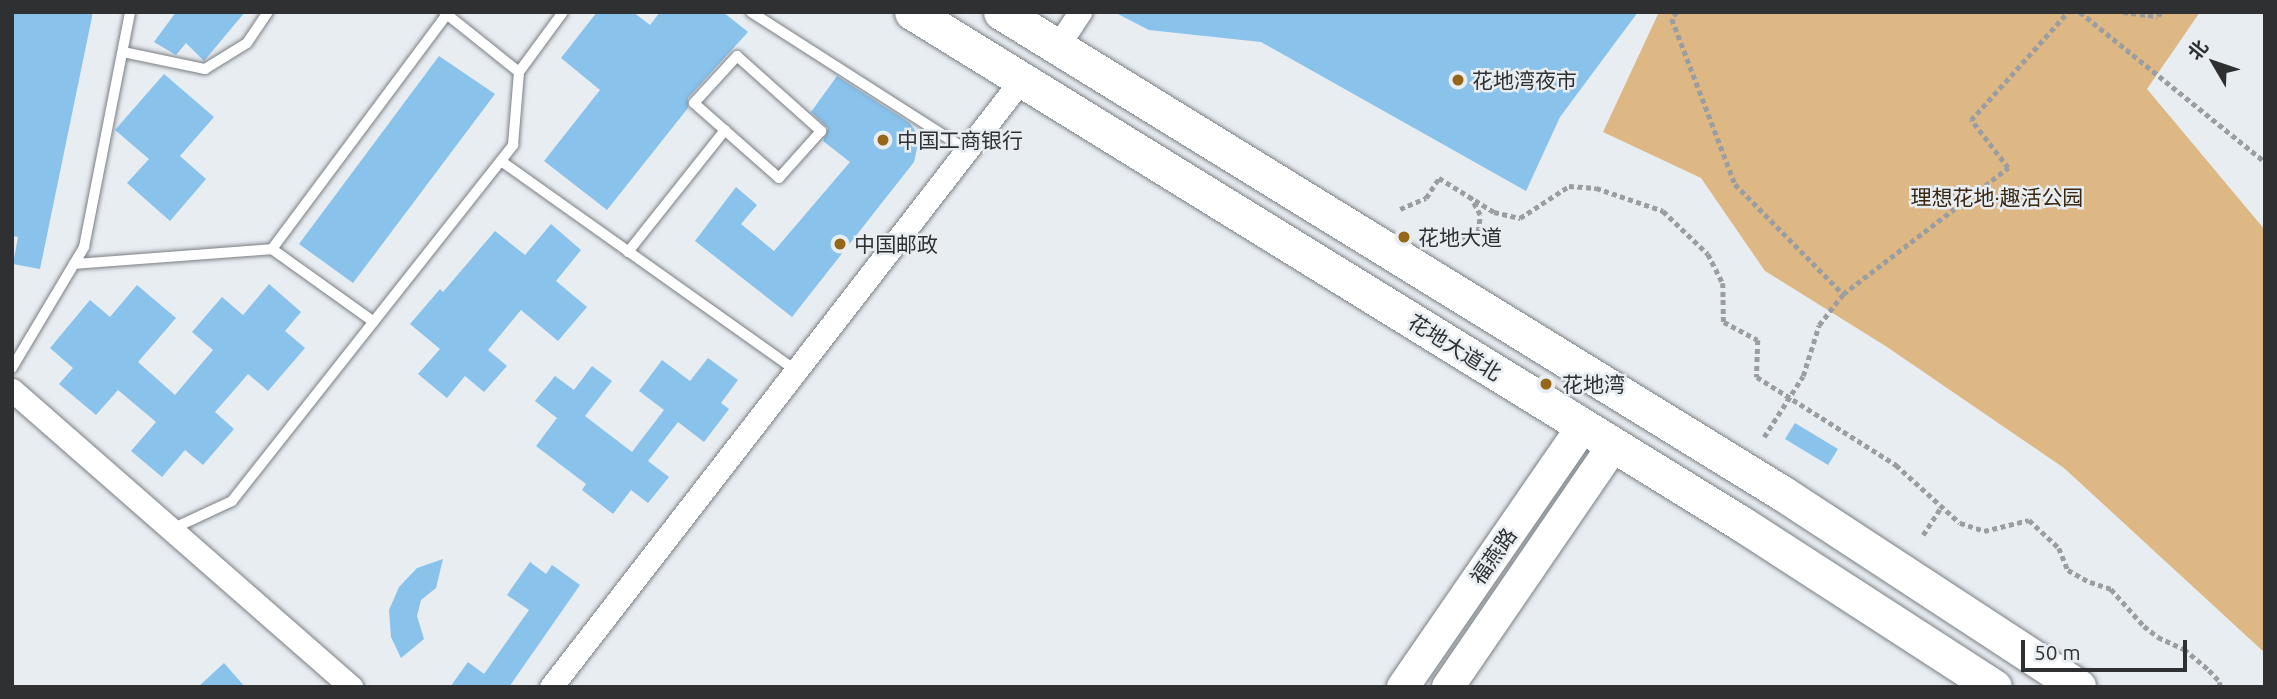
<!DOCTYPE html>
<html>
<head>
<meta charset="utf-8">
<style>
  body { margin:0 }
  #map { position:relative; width:2277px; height:699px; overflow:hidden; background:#e8edf2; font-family:Ubuntu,"Noto Sans SC",sans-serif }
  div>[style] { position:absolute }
  .green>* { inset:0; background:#ddb784 }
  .building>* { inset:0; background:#89c2eb }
  .path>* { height:4.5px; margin-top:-2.25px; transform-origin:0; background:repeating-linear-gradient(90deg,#9a9ea1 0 5px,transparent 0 8.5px) }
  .roads { filter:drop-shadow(0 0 2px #7a7f83) drop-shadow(0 0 2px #7a7f83) }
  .lane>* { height:10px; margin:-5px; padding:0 5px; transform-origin:5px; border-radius:5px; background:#fff }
  .street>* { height:23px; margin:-11.5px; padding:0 11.5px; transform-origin:11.5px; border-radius:11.5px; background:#fff }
  .secondary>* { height:32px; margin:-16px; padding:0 16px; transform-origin:16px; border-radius:16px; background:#fff }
  .primary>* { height:35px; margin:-17.5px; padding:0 17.5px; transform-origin:17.5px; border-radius:17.5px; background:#fff }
  .dots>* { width:19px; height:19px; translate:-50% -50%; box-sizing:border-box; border:4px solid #e8edf2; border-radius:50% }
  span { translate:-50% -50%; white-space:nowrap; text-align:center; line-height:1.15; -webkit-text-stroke:5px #e8edf2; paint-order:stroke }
  .poi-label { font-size:21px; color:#2e3032 }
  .left { translate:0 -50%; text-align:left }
  .park-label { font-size:21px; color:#3a2910 }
  .street-label { font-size:21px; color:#2e3032 }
  .frame { position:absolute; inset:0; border:14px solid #2e3032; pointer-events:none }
  .north { position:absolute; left:2179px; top:28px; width:70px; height:70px; -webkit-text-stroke:5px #e8edf2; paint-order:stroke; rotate:309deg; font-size:19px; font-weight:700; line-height:28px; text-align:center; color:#2e3032 }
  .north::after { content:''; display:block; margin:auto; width:24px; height:32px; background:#2e3032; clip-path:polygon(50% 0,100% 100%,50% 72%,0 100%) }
  .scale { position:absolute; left:2021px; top:640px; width:166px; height:32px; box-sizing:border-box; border:4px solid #2e3032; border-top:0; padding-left:9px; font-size:21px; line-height:24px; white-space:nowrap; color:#2e3032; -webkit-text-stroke:5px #e8edf2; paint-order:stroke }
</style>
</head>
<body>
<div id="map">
  <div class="green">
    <div style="clip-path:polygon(1659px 12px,2200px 12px,2147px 89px,2265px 230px,2265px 653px,2064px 468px,1887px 347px,1765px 271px,1701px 178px,1603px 132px)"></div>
  </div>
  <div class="building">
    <div style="clip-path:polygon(12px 12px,93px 12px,40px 269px,13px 264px,18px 237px,12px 236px)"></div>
    <div style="clip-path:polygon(176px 12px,245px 12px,204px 61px,186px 43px,176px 55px,154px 42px)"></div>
    <div style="clip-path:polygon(597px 12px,633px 12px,650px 25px,660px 12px,723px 12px,748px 32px,688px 98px,688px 108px,607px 210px,544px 161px,600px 90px,561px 58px)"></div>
    <div style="clip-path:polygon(1114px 12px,1638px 12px,1560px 117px,1526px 191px,1261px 42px,1149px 30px)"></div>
    <div style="clip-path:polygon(439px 56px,495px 94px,353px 283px,299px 244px)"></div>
    <div style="clip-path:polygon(164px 74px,214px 117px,180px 156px,206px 179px,170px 221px,127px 183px,149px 159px,115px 130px)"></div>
    <div style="clip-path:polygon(837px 76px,910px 123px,918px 135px,918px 144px,914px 162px,792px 317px,695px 241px,736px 187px,757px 205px,741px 224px,774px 251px,850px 162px,823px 141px,828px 128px,811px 112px)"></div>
    <div style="clip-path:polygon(551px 224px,581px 250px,556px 281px,587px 307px,558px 341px,521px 310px,488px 350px,507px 366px,484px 392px,465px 376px,447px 398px,418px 374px,440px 349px,410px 324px,440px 289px,443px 292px,495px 231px,525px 255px)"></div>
    <div style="clip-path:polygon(269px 284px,301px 312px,285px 331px,305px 348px,268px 391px,248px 374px,215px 412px,234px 429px,203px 465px,185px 450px,162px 477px,131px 451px,156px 422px,118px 390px,96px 415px,59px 384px,73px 368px,50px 348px,90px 300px,110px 317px,137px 285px,176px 318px,138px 362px,175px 395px,213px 350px,192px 332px,222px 297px,243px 315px)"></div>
    <div style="clip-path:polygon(708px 358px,738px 380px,721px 403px,729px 409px,704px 442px,678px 422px,648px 461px,669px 477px,648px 503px,631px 490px,613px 514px,582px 490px,586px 484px,536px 446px,557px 418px,535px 401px,555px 376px,574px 390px,592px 366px,612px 381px,585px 416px,632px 452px,664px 410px,639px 391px,662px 360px,690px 381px)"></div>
    <div style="clip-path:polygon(1795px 423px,1838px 449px,1828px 465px,1785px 439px)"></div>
    <div style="clip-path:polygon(443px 559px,436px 588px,421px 600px,417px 616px,424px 639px,401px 658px,391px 637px,389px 610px,399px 587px,417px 568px)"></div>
    <div style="clip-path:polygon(530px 562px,546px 574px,552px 565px,580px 585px,509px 687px,450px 687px,468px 662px,484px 674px,529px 610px,507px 595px)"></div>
    <div style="clip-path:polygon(224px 663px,245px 687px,198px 687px)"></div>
  </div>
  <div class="path">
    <div style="left:1677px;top:12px;width:9px;rotate:126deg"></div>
    <div style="left:1672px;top:19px;width:177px;rotate:69.1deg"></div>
    <div style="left:1735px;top:184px;width:154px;rotate:45.5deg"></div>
    <div style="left:2080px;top:12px;width:238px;rotate:39deg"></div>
    <div style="left:2123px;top:12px;width:35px;rotate:7deg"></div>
    <div style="left:2158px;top:16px;width:4px;rotate:-63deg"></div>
    <div style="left:1400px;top:209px;width:28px;rotate:-23deg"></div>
    <div style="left:1426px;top:198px;width:24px;rotate:-57deg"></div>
    <div style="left:1439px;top:178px;width:65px;rotate:31.7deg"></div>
    <div style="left:1494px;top:212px;width:27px;rotate:13deg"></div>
    <div style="left:1520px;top:218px;width:59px;rotate:-33.1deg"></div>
    <div style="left:1569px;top:186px;width:27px;rotate:4deg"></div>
    <div style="left:1596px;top:188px;width:71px;rotate:18.9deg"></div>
    <div style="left:1663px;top:211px;width:62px;rotate:43.7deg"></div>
    <div style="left:1708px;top:254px;width:33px;rotate:63deg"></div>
    <div style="left:1723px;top:283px;width:39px;rotate:89deg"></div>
    <div style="left:1724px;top:322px;width:38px;rotate:28deg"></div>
    <div style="left:1758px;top:340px;width:37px;rotate:92deg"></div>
    <div style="left:1757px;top:377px;width:165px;rotate:32.3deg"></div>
    <div style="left:1896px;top:465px;width:86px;rotate:42.2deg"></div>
    <div style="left:1960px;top:523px;width:25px;rotate:18deg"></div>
    <div style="left:1984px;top:531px;width:46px;rotate:-13.7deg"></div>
    <div style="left:2029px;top:520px;width:41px;rotate:43deg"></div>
    <div style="left:2059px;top:548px;width:24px;rotate:68deg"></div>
    <div style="left:2068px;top:570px;width:25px;rotate:29deg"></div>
    <div style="left:2090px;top:582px;width:22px;rotate:18deg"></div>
    <div style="left:2111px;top:589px;width:50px;rotate:48.3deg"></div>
    <div style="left:2144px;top:626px;width:18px;rotate:38deg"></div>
    <div style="left:2158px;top:637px;width:29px;rotate:25deg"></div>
    <div style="left:2184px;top:649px;width:33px;rotate:40deg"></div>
    <div style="left:2209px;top:670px;width:16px;rotate:47deg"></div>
    <div style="left:2220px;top:682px;width:5px;rotate:90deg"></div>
    <div style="left:1446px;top:238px;width:16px"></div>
    <div style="left:1462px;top:238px;width:17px;rotate:-21deg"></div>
    <div style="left:1478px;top:232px;width:17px;rotate:-83deg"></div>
    <div style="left:1480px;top:215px;width:19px;rotate:-118deg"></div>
    <div style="left:1764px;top:437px;width:72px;rotate:-57.4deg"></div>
    <div style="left:1803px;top:376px;width:53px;rotate:-72.6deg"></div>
    <div style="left:1819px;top:325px;width:39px;rotate:-52deg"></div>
    <div style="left:1843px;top:294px;width:208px;rotate:-37.4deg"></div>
    <div style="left:2008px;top:168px;width:61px;rotate:-127.6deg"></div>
    <div style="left:1971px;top:120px;width:145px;rotate:-48.1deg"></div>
    <div style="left:1923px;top:535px;width:33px;rotate:-57deg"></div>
  </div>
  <div class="roads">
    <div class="lane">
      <div style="left:444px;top:12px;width:96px;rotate:38.7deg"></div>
      <div style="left:751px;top:12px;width:256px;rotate:32.6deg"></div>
      <div style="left:123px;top:52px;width:84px;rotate:11.7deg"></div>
      <div style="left:205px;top:69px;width:49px;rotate:-31.8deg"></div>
      <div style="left:247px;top:43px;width:37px;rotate:-56deg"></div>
      <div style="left:737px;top:56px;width:113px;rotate:41.8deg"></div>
      <div style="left:821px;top:131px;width:63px;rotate:131.8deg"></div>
      <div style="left:779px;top:178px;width:113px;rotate:-138.6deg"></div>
      <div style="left:694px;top:103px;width:64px;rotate:-47.5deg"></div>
      <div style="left:501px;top:161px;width:362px;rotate:35.4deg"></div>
      <div style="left:272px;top:249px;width:293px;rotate:-53.3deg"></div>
      <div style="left:628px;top:252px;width:156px;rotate:-51.5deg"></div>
      <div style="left:74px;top:264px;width:199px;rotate:-4.3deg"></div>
      <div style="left:272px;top:249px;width:125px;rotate:35.6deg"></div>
      <div style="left:12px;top:368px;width:141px;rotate:-59.2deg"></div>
      <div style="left:84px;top:247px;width:239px;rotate:-78.9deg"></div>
      <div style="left:172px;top:529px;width:66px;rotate:-25deg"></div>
      <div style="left:232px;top:501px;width:454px;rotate:-51.7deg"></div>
      <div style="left:513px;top:145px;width:73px;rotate:-85.3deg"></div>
      <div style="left:519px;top:72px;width:74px;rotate:-53.7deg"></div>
    </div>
    <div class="street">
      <div style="left:1057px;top:47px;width:42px;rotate:-56.7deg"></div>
      <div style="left:12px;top:390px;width:451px;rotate:41.2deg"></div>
      <div style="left:551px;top:687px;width:769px;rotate:-52.24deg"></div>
    </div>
    <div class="secondary">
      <div style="left:1403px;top:687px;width:317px;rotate:-55.4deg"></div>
      <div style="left:1448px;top:687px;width:293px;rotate:-55.6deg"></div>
    </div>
    <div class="primary">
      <div style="left:912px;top:12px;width:975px;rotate:31.67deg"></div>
      <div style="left:1742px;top:524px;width:300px;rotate:32.9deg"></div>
      <div style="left:1001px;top:12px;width:917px;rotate:31.63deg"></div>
      <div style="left:1782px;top:493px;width:354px;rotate:33.2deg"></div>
    </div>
  </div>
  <div class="dots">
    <div style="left:1458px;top:80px;background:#966717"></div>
    <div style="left:883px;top:140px;background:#966717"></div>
    <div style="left:1404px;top:237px;background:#966717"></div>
    <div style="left:840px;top:244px;background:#966717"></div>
    <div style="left:1546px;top:384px;background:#966717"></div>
  </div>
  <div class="poi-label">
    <span class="left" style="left:1472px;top:80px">花地湾夜市</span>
    <span class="left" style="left:897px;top:140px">中国工商银行</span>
    <span class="left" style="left:1418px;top:237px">花地大道</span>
    <span class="left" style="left:854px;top:244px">中国邮政</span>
    <span class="left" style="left:1562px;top:384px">花地湾</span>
  </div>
  <div class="park-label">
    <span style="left:1997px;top:197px">理想花地·趣活公园</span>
  </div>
  <div class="street-label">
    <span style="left:1455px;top:347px;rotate:32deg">花地大道北</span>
    <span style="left:1493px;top:556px;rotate:-55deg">福燕路</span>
  </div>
  <div class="frame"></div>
  <div class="north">北</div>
  <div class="scale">50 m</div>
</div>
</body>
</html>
